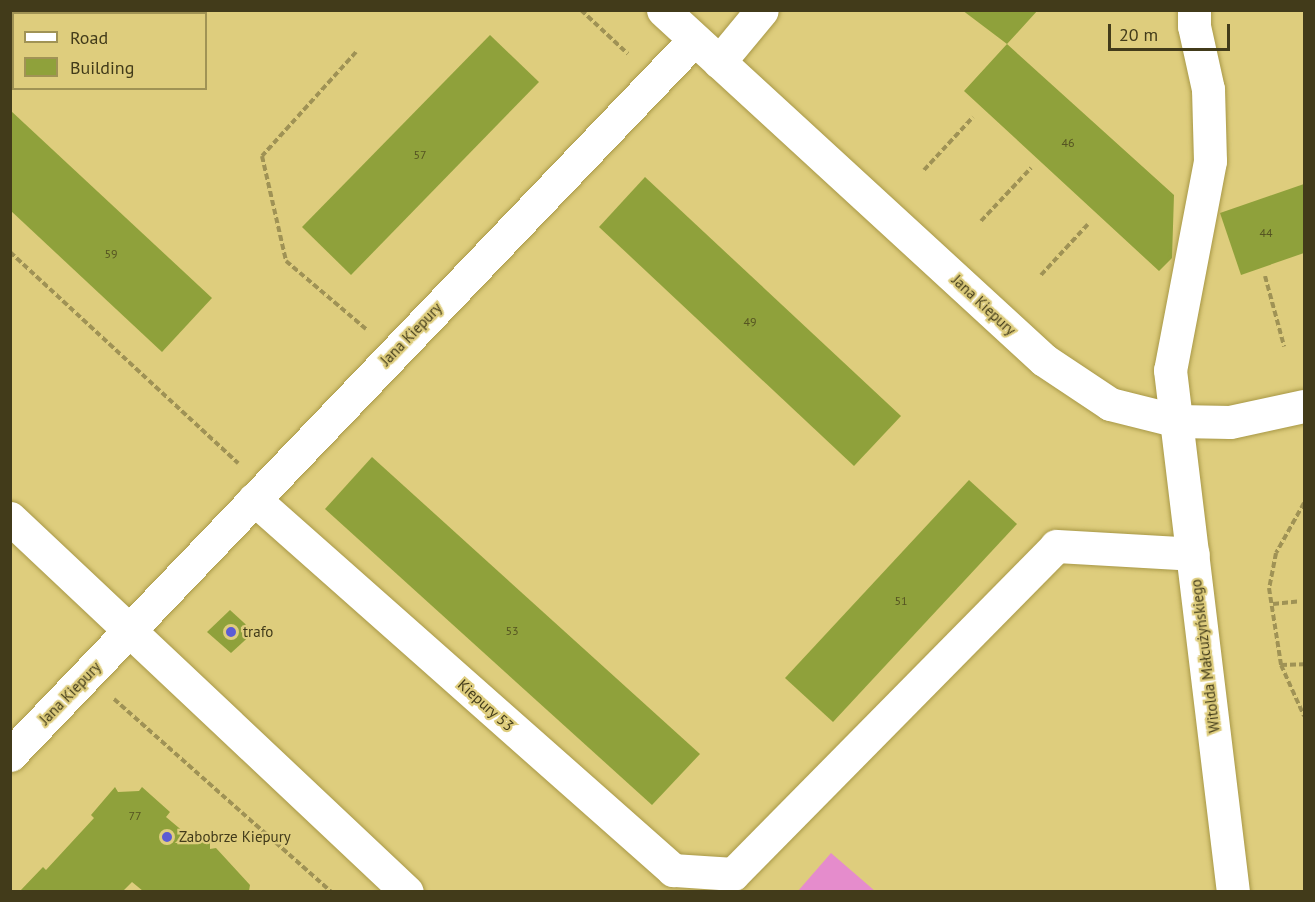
<!DOCTYPE html>
<html>
<head>
<meta charset="utf-8">
<style>
  body { margin:0 }
  #map { position:relative; width:1315px; height:902px; overflow:hidden; background:#decd7d; font-family:"PT Sans",sans-serif }
  div>[style] { position:absolute }
  .green>* { inset:0; background:#e58ccc }
  .building>* { inset:0; background:#8fa13b }
  .path>* { height:4px; margin-top:-2px; transform-origin:0; background:repeating-linear-gradient(90deg,#9f9255 0 6px,transparent 0 9px) }
  .roads { filter:drop-shadow(0 0 2px #a89847) drop-shadow(0 0 2px #a89847) }
  .minor>* { height:33px; margin:-16.5px; padding:0 16.5px; transform-origin:16.5px; border-radius:16.5px; background:#fff }
  .dots>* { width:16px; height:16px; translate:-50% -50%; box-sizing:border-box; border:3px solid #decd7d; border-radius:50% }
  span { translate:-50% -50%; white-space:nowrap; text-align:center; line-height:1.15; -webkit-text-stroke:4.5px #decd7d; paint-order:stroke }
  .number-label { font-size:12px; color:#555422 }
  .number-label span { -webkit-text-stroke-width:0 }
  .street-label { font-size:15px; color:#423b1a }
  .poi-label { font-size:15px; color:#423b1a }
  .left { translate:0 -50%; text-align:left }
  .frame { position:absolute; inset:0; border:12px solid #423b1a; pointer-events:none }
  .legend { position:absolute; left:12px; top:12px; width:195px; height:78px; box-sizing:border-box; background:#decd7d; border:2px solid #a09355; margin:0; padding:8px 10px; list-style:none; font-size:18px; color:#423b1a }
  .legend li { display:flex; align-items:center; gap:12px; height:30px }
  .legend b { width:30px; border:2px solid #a09355 }
  .scale { position:absolute; left:1108px; top:24px; width:122px; height:27px; box-sizing:border-box; border:3px solid #423b1a; border-top:0; padding-left:8px; font-size:18px; line-height:21px; white-space:nowrap; color:#423b1a; -webkit-text-stroke:4px #decd7d; paint-order:stroke }
</style>
</head>
<body>
<div id="map">
  <div class="green">
    <div style="clip-path:polygon(831px 853px,875px 891px,798px 891px)"></div>
  </div>
  <div class="building">
    <div style="clip-path:polygon(962px 10px,1038px 10px,1007px 44px,1174px 195px,1172px 258px,1159px 271px,964px 91px,1007px 44px)"></div>
    <div style="clip-path:polygon(490px 35px,539px 82px,351px 275px,302px 227px)"></div>
    <div style="clip-path:polygon(10px 110px,212px 298px,162px 352px,10px 210px)"></div>
    <div style="clip-path:polygon(645px 177px,901px 416px,854px 466px,599px 227px)"></div>
    <div style="clip-path:polygon(1304px 184px,1304px 253px,1241px 275px,1220px 213px)"></div>
    <div style="clip-path:polygon(372px 457px,700px 754px,652px 805px,325px 509px)"></div>
    <div style="clip-path:polygon(969px 480px,1017px 524px,833px 722px,785px 678px)"></div>
    <div style="clip-path:polygon(230px 610px,254px 632px,231px 653px,207px 632px)"></div>
    <div style="clip-path:polygon(115px 787px,118px 792px,139px 791px,142px 787px,170px 812px,166px 817px,191px 838px,201px 834px,210px 843px,210px 849px,216px 848px,250px 885px,249px 891px,143px 891px,132px 882px,123px 891px,20px 891px,43px 867px,46px 870px,94px 818px,91px 815px)"></div>
  </div>
  <div class="path">
    <div style="left:581px;top:10px;width:64px;rotate:43.1deg"></div>
    <div style="left:356px;top:52px;width:140px;rotate:132.1deg"></div>
    <div style="left:262px;top:156px;width:108px;rotate:77.1deg"></div>
    <div style="left:286px;top:261px;width:105px;rotate:40.4deg"></div>
    <div style="left:924px;top:170px;width:72px;rotate:-47.2deg"></div>
    <div style="left:981px;top:221px;width:73px;rotate:-46.7deg"></div>
    <div style="left:10px;top:252px;width:311px;rotate:42.8deg"></div>
    <div style="left:1041px;top:275px;width:69px;rotate:-47.3deg"></div>
    <div style="left:1265px;top:276px;width:73px;rotate:74.8deg"></div>
    <div style="left:1304px;top:503px;width:57px;rotate:119.2deg"></div>
    <div style="left:1276px;top:553px;width:36px;rotate:101deg"></div>
    <div style="left:1269px;top:588px;width:78px;rotate:81.1deg"></div>
    <div style="left:1281px;top:665px;width:56px;rotate:65.7deg"></div>
    <div style="left:1273px;top:604px;width:27px;rotate:-6deg"></div>
    <div style="left:1281px;top:665px;width:23px;rotate:-2deg"></div>
    <div style="left:114px;top:699px;width:290px;rotate:41.6deg"></div>
  </div>
  <div class="roads">
    <div class="minor">
      <div style="left:663px;top:10px;width:517px;rotate:42.57deg"></div>
      <div style="left:1044px;top:360px;width:79px;rotate:33.7deg"></div>
      <div style="left:1110px;top:404px;width:70px;rotate:14deg"></div>
      <div style="left:1178px;top:421px;width:52px;rotate:1.1deg"></div>
      <div style="left:1230px;top:422px;width:76px;rotate:-12.2deg"></div>
      <div style="left:1194px;top:10px;width:16px;rotate:90deg"></div>
      <div style="left:1194px;top:26px;width:65px;rotate:77.5deg"></div>
      <div style="left:1208px;top:89px;width:72px;rotate:88.4deg"></div>
      <div style="left:1210px;top:161px;width:213px;rotate:100.8deg"></div>
      <div style="left:1170px;top:370px;width:526px;rotate:83.12deg"></div>
      <div style="left:719px;top:62px;width:67px;rotate:-50.4deg"></div>
      <div style="left:254px;top:499px;width:560px;rotate:41.52deg"></div>
      <div style="left:673px;top:870px;width:60px;rotate:3.8deg"></div>
      <div style="left:733px;top:874px;width:460px;rotate:-45.4deg"></div>
      <div style="left:1056px;top:546px;width:137px;rotate:3.3deg"></div>
      <div style="left:10px;top:518px;width:545px;rotate:43.29deg"></div>
      <div style="left:10px;top:755px;width:989px;rotate:-46.27deg"></div>
    </div>
  </div>
  <div class="dots">
    <div style="left:231px;top:632px;background:#5c5cd4"></div>
    <div style="left:167px;top:837px;background:#5c5cd4"></div>
  </div>
  <div class="number-label">
    <span style="left:1068px;top:143px">46</span>
    <span style="left:420px;top:155px">57</span>
    <span style="left:1266px;top:233px">44</span>
    <span style="left:111px;top:254px">59</span>
    <span style="left:750px;top:322px">49</span>
    <span style="left:901px;top:601px">51</span>
    <span style="left:512px;top:631px">53</span>
    <span style="left:135px;top:816px">77</span>
  </div>
  <div class="street-label">
    <span style="left:984px;top:305px;rotate:43deg">Jana Kiepury</span>
    <span style="left:411px;top:334px;rotate:-46deg">Jana Kiepury</span>
    <span style="left:1205px;top:656px;rotate:-97deg">Witolda Małcużyńskiego</span>
    <span style="left:70px;top:693px;rotate:-46deg">Jana Kiepury</span>
    <span style="left:486px;top:705px;rotate:42deg">Kiepury 53</span>
  </div>
  <div class="poi-label">
    <span class="left" style="left:243px;top:632px">trafo</span>
    <span class="left" style="left:179px;top:837px">Zabobrze Kiepury</span>
  </div>
  <div class="frame"></div>
  <ul class="legend">
  <li><b style="height:8px;background:#fff"></b>Road</li>
  <li><b style="height:16px;background:#8fa13b"></b>Building</li>
  </ul>
  <div class="scale">20 m</div>
</div>
</body>
</html>
